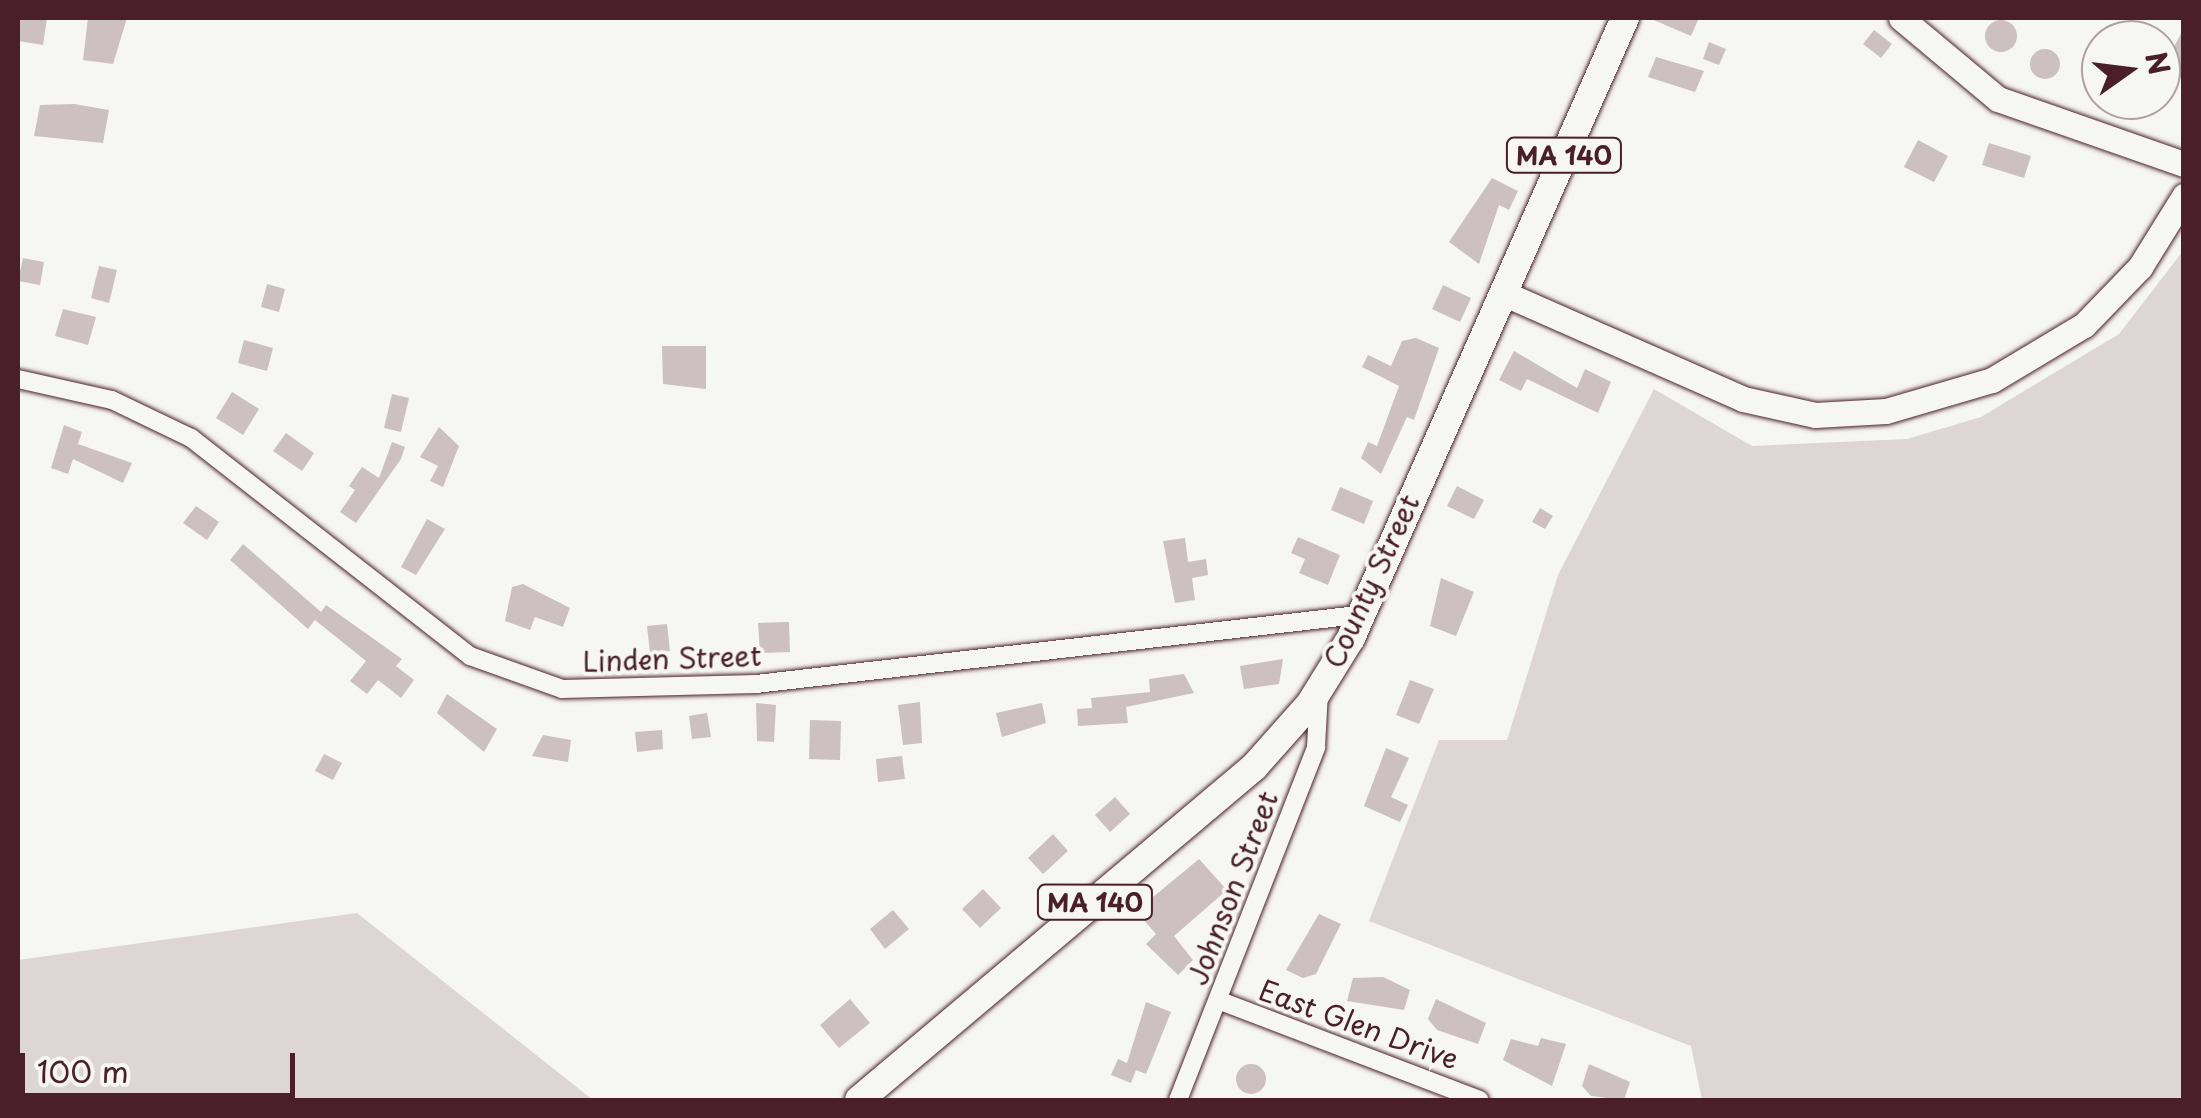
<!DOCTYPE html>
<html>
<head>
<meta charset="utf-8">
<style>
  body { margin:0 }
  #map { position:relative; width:2201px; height:1118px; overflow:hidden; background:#f6f6f2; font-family:"Playpen Sans",sans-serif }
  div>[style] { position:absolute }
  .green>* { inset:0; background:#ddd6d5 }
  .building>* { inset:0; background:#ccc1c0 }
  .round { border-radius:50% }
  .roads { filter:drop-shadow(0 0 2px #4a1f2b) drop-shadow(0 0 2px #4a1f2b) }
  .street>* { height:18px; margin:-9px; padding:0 9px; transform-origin:9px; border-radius:9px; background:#f6f6f2 }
  .secondary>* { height:25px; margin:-12.5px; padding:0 12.5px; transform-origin:12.5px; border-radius:12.5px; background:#f6f6f2 }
  .primary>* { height:28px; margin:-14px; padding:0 14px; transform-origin:14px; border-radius:14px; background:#f6f6f2 }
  span { translate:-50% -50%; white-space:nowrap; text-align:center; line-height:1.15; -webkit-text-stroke:8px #f6f6f2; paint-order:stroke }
  .shield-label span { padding:2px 8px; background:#f6f6f2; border:2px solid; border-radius:8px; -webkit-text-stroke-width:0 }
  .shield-label { font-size:25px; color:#4a1f2b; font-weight:700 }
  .street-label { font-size:28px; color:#4a1f2b }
  .frame { position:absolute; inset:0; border:20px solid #4a1f2b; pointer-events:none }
  .north { position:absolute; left:2081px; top:20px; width:100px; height:100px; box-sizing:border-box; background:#f6f6f2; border:2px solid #b1a0a2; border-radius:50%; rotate:76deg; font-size:28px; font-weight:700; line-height:40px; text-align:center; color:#4a1f2b }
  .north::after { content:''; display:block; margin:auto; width:35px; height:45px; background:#4a1f2b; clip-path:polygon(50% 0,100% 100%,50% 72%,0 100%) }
  .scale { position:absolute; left:20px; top:1053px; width:275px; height:45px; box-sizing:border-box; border:5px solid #4a1f2b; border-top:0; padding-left:12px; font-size:30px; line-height:35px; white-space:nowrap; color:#4a1f2b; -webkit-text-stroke:8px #f6f6f2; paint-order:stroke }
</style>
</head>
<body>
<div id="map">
  <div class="green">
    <div style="clip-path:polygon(2183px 251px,2183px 1100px,1702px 1100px,1691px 1046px,1369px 921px,1439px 740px,1507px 740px,1558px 575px,1654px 389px,1752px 446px,1907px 439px,1981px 417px,2119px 334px)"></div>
    <div style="clip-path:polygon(357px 913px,593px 1100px,18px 1100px,18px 960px)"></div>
  </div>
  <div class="building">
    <div style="clip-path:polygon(18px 18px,47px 18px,43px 45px,18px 41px)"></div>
    <div style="clip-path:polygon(88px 18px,127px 18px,113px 64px,83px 60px)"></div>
    <div style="clip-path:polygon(1649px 18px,1699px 18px,1691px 36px)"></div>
    <div class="round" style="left:1985px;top:20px;width:32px;height:32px"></div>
    <div style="clip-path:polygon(2184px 28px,2184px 80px,2162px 69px)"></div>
    <div style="clip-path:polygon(1874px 30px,1892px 44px,1881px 58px,1863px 44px)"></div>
    <div style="clip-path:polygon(1709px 42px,1726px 49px,1719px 65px,1703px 59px)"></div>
    <div class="round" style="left:2030px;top:49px;width:30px;height:30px"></div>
    <div style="clip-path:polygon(1656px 57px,1704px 71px,1695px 92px,1648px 77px)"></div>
    <div style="clip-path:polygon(74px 104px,109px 110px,103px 143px,34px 136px,40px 105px)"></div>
    <div style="clip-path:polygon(1918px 140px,1948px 156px,1934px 182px,1904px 167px)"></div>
    <div style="clip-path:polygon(1989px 143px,2031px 156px,2024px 178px,1982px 165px)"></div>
    <div style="clip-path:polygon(1492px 178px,1518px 191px,1509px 210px,1499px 205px,1479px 264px,1449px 242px)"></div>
    <div style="clip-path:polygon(23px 258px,44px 262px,40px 285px,18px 281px)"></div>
    <div style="clip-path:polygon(99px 266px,117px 270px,109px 303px,91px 298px)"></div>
    <div style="clip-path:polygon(267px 284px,285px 289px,279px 312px,261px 307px)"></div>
    <div style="clip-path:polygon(1443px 285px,1471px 298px,1460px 322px,1432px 309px)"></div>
    <div style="clip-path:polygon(63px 309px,96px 317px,88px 345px,55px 336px)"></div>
    <div style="clip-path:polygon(1416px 338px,1439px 348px,1414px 420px,1407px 417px,1381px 474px,1361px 458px,1368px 442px,1377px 446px,1399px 386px,1362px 367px,1368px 355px,1391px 366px,1402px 341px)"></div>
    <div style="clip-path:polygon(244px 340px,273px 348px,267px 371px,238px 363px)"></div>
    <div style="clip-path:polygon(662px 346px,706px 346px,706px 389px,663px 384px)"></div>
    <div style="clip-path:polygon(1514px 351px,1577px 388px,1585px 369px,1611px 382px,1598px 413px,1527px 379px,1521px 391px,1499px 380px)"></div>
    <div style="clip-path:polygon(232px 392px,259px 409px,243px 435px,216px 418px)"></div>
    <div style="clip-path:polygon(392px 394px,409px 398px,401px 432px,384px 428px)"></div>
    <div style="clip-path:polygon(64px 425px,82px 432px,78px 444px,132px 463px,123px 483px,73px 459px,68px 474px,51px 468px)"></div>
    <div style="clip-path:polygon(439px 427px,459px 446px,443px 487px,430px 481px,438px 466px,420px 457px)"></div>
    <div style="clip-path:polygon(286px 433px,314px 453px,302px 471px,273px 451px)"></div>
    <div style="clip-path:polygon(392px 442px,405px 447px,401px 459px,356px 523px,340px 512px,355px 490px,349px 486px,362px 467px,379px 478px)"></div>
    <div style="clip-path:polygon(1457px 486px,1484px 500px,1474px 519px,1447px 506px)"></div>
    <div style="clip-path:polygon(1340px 487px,1373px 501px,1364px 524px,1331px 510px)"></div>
    <div style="clip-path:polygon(196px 506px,219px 522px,207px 540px,183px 523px)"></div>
    <div style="clip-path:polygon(1540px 508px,1553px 516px,1545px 529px,1532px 522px)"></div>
    <div style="clip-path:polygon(427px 519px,445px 529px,416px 575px,401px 567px)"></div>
    <div style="clip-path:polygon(1298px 537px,1340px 555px,1328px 585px,1299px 573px,1305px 559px,1291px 553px)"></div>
    <div style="clip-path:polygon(1185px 538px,1188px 562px,1206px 559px,1208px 575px,1192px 578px,1195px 600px,1175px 603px,1163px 541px)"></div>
    <div style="clip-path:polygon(243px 544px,321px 612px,326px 605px,402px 659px,396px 666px,414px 680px,401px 698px,378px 680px,367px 694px,350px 681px,366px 661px,315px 620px,320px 613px,308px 629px,230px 560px)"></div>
    <div style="clip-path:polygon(1441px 578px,1474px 592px,1456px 636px,1430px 626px)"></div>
    <div style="clip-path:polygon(523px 584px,570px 608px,563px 627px,535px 617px,530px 630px,505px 621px,512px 587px)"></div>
    <div style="clip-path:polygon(789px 622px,790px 652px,760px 653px,758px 623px)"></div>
    <div style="clip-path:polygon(667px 624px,670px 651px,650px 653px,647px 626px)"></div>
    <div style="clip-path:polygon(1283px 659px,1279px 684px,1244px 689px,1240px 666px)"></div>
    <div style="clip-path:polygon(1184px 674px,1194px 693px,1126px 707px,1128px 723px,1078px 726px,1077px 709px,1092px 708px,1091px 698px,1150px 692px,1149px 679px)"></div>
    <div style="clip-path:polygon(1410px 680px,1434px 689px,1419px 724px,1396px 715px)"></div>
    <div style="clip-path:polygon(447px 694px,497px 729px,484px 752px,437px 713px)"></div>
    <div style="clip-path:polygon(920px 702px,922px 743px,903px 745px,898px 705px)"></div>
    <div style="clip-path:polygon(756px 703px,776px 705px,774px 742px,757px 741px)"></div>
    <div style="clip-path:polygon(1042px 703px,1046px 723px,1002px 737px,996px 713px)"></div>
    <div style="clip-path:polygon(707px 713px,711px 737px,692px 739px,689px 716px)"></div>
    <div style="clip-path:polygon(810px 720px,841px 721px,840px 760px,809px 759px)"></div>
    <div style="clip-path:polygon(662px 730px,663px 749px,637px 752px,635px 732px)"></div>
    <div style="clip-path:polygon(543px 735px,571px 740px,568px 762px,532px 756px)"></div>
    <div style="clip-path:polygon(1386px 748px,1409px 758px,1391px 797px,1408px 805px,1400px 822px,1364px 806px)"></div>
    <div style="clip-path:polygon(324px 754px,342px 763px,333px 780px,315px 771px)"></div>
    <div style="clip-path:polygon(902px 756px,905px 779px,878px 782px,876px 759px)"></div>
    <div style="clip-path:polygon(1115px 797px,1130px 814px,1110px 832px,1095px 815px)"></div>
    <div style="clip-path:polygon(1053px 834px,1068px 851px,1043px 874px,1028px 858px)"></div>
    <div style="clip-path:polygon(1199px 859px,1227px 890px,1174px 936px,1193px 960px,1178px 975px,1146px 944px,1156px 934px,1136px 911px)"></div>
    <div style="clip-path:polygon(983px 889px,1001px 908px,980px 928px,962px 909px)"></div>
    <div style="clip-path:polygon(893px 910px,909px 929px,885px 949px,870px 929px)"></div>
    <div style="clip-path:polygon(1319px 914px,1341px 924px,1316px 974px,1303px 978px,1286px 970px)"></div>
    <div style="clip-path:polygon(1383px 977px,1410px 990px,1404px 1010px,1347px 1001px,1353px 978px)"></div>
    <div style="clip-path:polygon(850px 999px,870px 1023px,839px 1048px,820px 1025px)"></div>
    <div style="clip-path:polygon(1436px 999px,1486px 1023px,1478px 1044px,1437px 1030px,1428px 1019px)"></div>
    <div style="clip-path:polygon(1146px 1002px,1171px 1012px,1146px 1074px,1136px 1070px,1131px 1083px,1111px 1075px,1118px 1059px,1127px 1063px)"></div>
    <div style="clip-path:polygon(1541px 1038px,1566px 1044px,1552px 1086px,1503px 1060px,1511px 1039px,1538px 1046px)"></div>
    <div style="clip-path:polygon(1589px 1064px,1630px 1082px,1624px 1100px,1591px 1096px,1582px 1086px)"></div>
    <div class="round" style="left:1236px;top:1064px;width:30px;height:30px"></div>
  </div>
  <div class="roads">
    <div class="street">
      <div style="left:18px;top:379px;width:96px;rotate:12.6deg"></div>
      <div style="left:112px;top:400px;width:88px;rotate:25.7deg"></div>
      <div style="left:191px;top:438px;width:354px;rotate:38deg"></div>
      <div style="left:470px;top:656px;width:98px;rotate:19.7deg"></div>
      <div style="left:562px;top:689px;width:194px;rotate:-1.5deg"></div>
      <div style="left:756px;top:684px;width:606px;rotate:-6.54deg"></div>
      <div style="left:1218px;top:1000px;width:280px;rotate:20.9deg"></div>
      <div style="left:1178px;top:1100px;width:379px;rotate:-68.6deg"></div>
      <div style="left:1316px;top:747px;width:56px;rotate:-86.9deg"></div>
    </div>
    <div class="secondary">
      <div style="left:1901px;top:18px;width:126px;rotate:39.9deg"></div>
      <div style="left:1998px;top:99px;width:197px;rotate:19.3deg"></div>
      <div style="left:1503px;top:293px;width:262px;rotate:23.8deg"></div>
      <div style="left:1743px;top:399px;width:74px;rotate:12.5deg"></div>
      <div style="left:1815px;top:415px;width:71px;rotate:-3.2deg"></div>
      <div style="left:1886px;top:411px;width:110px;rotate:-16.3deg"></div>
      <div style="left:1992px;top:380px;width:107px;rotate:-30.9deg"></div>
      <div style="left:2084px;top:325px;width:81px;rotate:-46deg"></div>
      <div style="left:2140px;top:267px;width:84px;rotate:-58.2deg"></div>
    </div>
    <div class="primary">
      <div style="left:859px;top:1100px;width:517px;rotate:-40.13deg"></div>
      <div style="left:1254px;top:767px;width:84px;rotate:-48.4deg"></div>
      <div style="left:1310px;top:704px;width:78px;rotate:-58.2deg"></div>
      <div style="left:1351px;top:638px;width:678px;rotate:-66.16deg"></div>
    </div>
  </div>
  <div class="shield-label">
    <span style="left:1564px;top:155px">MA 140</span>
    <span style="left:1095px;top:902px">MA 140</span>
  </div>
  <div class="street-label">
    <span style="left:1371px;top:581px;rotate:-65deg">County Street</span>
    <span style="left:672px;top:658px;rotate:-2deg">Linden Street</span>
    <span style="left:1232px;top:888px;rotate:-69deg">Johnson Street</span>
    <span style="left:1359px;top:1024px;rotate:20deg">East Glen Drive</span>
  </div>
  <div class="frame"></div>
  <div class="north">N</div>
  <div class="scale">100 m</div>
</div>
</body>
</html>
